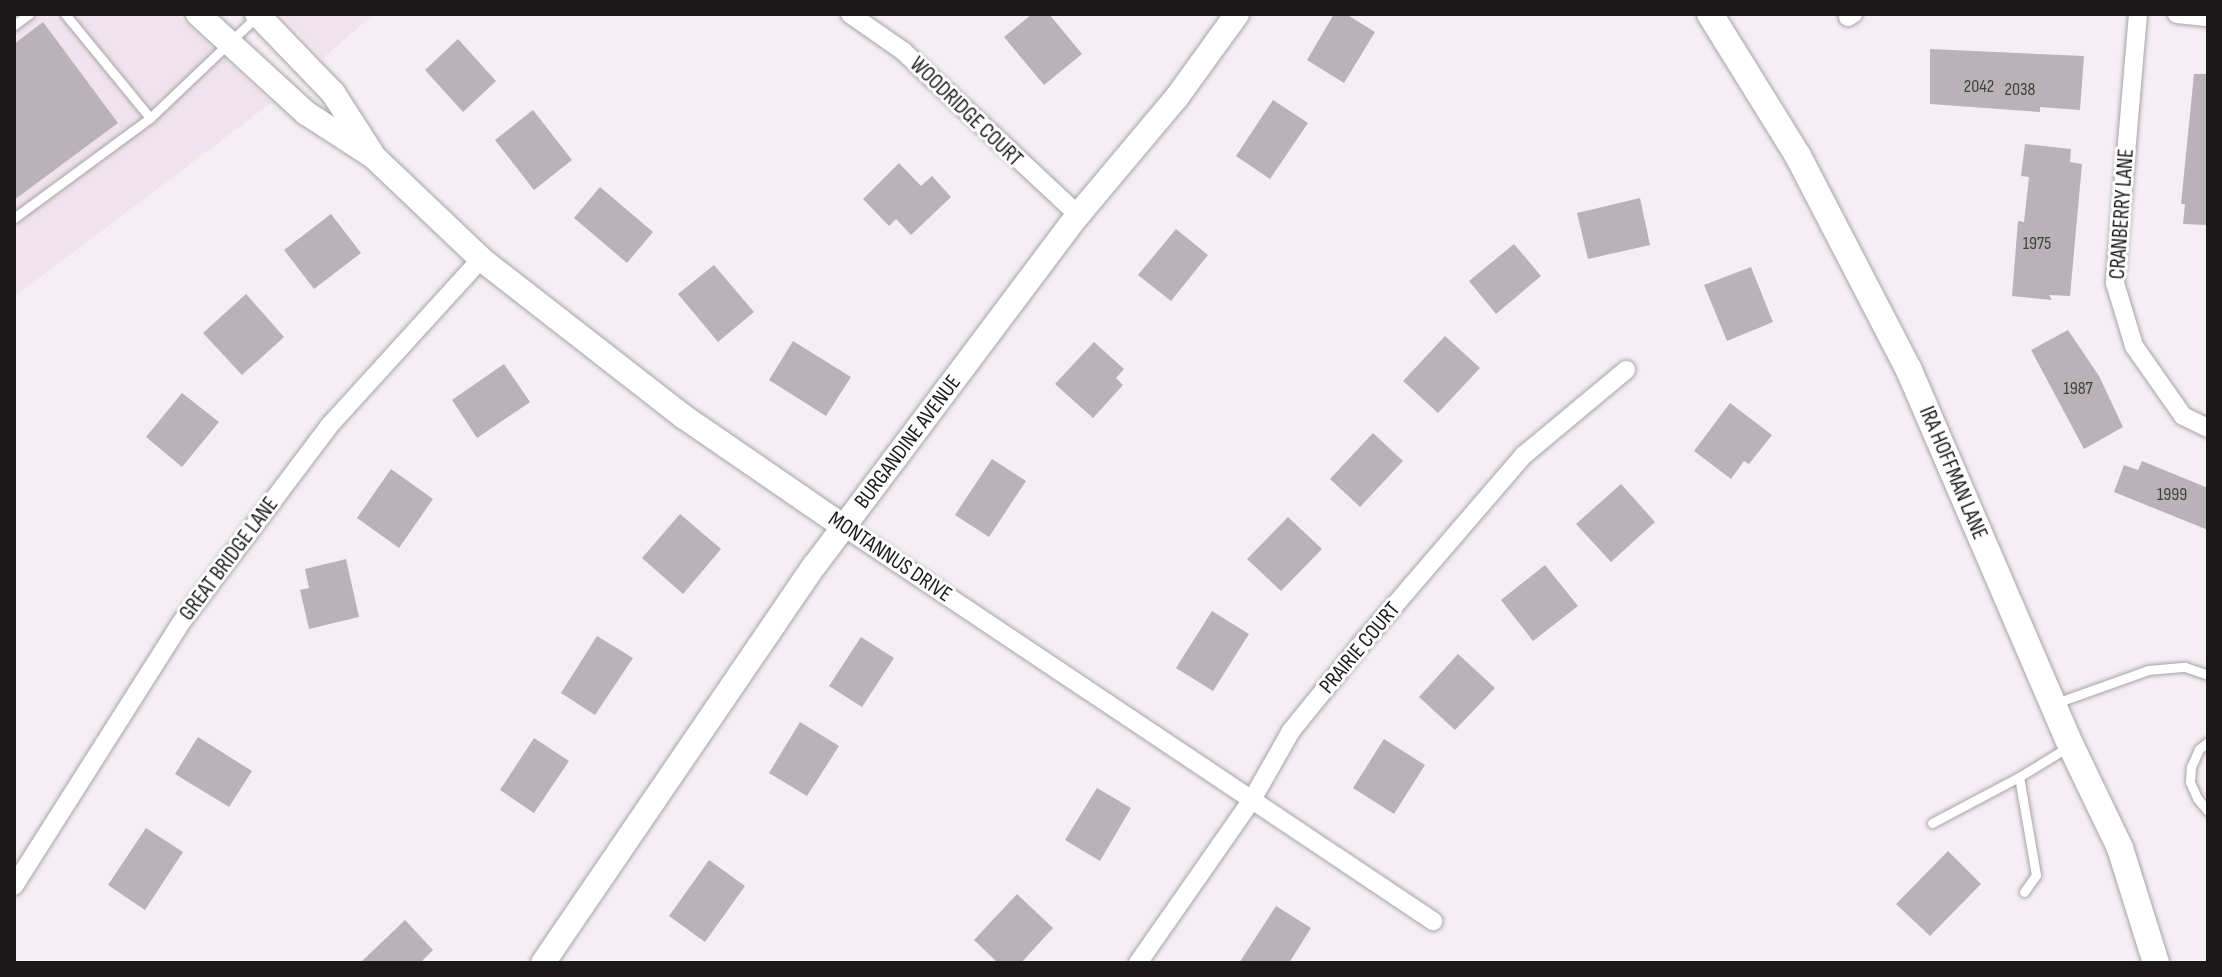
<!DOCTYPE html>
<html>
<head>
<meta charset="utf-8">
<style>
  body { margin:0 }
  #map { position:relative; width:2222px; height:977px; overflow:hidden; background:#f5eff4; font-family:"Sofia Sans Condensed",sans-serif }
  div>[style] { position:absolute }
  .built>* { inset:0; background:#f0e3ed }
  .building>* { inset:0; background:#b9b3b7 }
  .roads { filter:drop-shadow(0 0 2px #a8a3a7) drop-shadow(0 0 2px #a8a3a7) }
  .service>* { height:9px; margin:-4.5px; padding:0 4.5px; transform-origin:4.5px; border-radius:4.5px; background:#fff }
  .minor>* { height:18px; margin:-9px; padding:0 9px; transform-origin:9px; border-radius:9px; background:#fff }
  .tertiary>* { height:24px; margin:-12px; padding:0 12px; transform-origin:12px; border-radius:12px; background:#fff }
  .secondary>* { height:26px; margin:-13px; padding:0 13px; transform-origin:13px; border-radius:13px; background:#fff }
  span { translate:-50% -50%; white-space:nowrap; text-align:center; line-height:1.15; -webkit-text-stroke:6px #fff; paint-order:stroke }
  .number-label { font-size:18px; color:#423f40 }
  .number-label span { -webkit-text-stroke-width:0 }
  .street-label { font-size:22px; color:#1a1819 }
  .frame { position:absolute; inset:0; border:16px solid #1a1819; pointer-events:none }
</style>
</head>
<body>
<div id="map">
  <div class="built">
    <div style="clip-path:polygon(14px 14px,176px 14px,271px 103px,14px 297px)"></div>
    <div style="clip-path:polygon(281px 14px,374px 14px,323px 58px)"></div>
  </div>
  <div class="building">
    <div style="clip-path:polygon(1032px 14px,1049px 14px,1082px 54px,1044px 85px,1004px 37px)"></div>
    <div style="clip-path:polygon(1334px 14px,1346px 14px,1375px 32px,1344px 83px,1307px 60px)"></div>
    <div style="clip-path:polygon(43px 22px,118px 123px,14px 200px,14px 44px)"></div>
    <div style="clip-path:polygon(458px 39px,496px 81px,463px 112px,425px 70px)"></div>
    <div style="clip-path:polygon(1930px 49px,2084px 56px,2080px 110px,2040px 107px,2040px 112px,1930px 104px)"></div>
    <div style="clip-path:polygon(2194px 74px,2208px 74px,2208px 225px,2183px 224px,2185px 204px,2181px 204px)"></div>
    <div style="clip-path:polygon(1273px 100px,1308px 123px,1270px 179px,1236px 156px)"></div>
    <div style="clip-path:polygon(533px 110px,572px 160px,534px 190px,495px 140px)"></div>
    <div style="clip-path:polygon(2025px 144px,2071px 149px,2070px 162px,2082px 164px,2070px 296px,2049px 295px,2052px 300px,2012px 296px,2018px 221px,2024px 222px,2029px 177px,2021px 176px)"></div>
    <div style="clip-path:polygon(899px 163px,921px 186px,932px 176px,951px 197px,911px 235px,896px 219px,889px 226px,863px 199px)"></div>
    <div style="clip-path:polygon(600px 187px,653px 232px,627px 263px,574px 218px)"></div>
    <div style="clip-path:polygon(1640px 198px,1650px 245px,1588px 259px,1577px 213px)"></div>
    <div style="clip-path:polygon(331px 214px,361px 253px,314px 289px,284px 250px)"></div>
    <div style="clip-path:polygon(1176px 229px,1208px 255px,1171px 301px,1138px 275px)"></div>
    <div style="clip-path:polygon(1514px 244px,1541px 276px,1496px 314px,1469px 281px)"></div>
    <div style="clip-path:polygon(714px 265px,754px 312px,718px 342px,678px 294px)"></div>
    <div style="clip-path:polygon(1751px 267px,1773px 322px,1727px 341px,1704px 285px)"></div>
    <div style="clip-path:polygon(246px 294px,284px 337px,242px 375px,203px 333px)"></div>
    <div style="clip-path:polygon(2068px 330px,2099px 376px,2123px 427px,2084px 449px,2031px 350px)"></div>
    <div style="clip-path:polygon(1445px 336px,1480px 368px,1438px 413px,1403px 381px)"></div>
    <div style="clip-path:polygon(793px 341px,851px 377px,826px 416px,769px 380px)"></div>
    <div style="clip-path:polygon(1094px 342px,1124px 369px,1116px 378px,1123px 385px,1093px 418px,1055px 384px)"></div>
    <div style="clip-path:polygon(504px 364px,530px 402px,477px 438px,452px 400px)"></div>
    <div style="clip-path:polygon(182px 393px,219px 422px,182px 467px,146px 437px)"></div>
    <div style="clip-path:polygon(1730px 403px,1772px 435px,1749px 464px,1744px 461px,1731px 479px,1694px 451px)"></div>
    <div style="clip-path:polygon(1373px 433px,1403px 461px,1360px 507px,1330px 479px)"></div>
    <div style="clip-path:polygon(992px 459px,1026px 481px,989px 537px,955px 515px)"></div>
    <div style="clip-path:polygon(2142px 461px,2208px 488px,2208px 530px,2114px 492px,2124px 465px,2138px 470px)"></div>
    <div style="clip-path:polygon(391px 469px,433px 499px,399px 548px,357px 518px)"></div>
    <div style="clip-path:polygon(1621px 484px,1655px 522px,1611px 562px,1576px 524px)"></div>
    <div style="clip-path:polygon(680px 514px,721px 549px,683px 594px,642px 558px)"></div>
    <div style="clip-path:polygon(1288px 517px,1322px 549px,1281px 591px,1247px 559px)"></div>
    <div style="clip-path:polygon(346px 559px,359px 617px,309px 629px,300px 590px,309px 588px,305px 569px)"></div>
    <div style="clip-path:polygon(1545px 565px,1578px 606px,1533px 641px,1501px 600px)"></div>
    <div style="clip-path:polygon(1212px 611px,1249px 634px,1213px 691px,1176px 668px)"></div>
    <div style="clip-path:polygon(597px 636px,633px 658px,595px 715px,561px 693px)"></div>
    <div style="clip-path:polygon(861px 637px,894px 658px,862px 707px,829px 686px)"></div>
    <div style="clip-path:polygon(1458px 654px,1495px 688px,1455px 730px,1419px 697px)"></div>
    <div style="clip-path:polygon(800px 722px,839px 746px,807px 796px,769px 773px)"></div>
    <div style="clip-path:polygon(198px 737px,252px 771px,229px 807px,175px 774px)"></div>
    <div style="clip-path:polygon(534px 738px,569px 761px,534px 813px,500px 790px)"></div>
    <div style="clip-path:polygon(1384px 739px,1425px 765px,1394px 814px,1353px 788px)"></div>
    <div style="clip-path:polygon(1097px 788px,1131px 808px,1100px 861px,1065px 840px)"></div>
    <div style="clip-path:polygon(146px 828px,183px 852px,145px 910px,108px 885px)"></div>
    <div style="clip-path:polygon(1948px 851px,1981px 884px,1930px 936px,1896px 904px)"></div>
    <div style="clip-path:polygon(709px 860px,745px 886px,705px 942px,669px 916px)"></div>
    <div style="clip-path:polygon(1017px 894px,1053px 928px,1021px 963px,998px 963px,974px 940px)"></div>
    <div style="clip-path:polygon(1276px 906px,1311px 928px,1289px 963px,1239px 963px)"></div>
    <div style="clip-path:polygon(405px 920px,433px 950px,420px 963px,360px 963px)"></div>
  </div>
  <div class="roads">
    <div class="service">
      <div style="left:65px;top:14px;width:134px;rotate:50.7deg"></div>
      <div style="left:150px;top:118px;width:148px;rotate:-43.6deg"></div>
      <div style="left:14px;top:25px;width:19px;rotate:-36deg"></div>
      <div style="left:14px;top:218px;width:169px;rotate:-36.3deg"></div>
      <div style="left:2056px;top:703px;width:98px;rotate:-19.7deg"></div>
      <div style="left:2148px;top:670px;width:37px;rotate:-5deg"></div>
      <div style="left:2185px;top:667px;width:24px;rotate:19deg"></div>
      <div style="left:2208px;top:742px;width:11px;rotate:142deg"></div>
      <div style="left:2199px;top:749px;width:20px;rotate:114deg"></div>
      <div style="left:2191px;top:767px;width:15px;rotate:94deg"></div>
      <div style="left:2190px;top:782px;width:17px;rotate:66deg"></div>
      <div style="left:2197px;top:798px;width:17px;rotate:50deg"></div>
      <div style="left:1932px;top:823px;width:98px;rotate:-27.9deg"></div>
      <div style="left:2024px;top:892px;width:21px;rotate:-55deg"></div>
      <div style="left:2036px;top:875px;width:99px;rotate:-99.8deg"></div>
      <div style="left:2019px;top:777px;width:57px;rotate:-31.5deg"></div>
    </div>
    <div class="minor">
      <div style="left:850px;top:14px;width:65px;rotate:34.9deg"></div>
      <div style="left:903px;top:51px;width:240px;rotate:43.1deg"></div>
      <div style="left:2138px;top:14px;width:270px;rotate:94.9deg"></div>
      <div style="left:2115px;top:283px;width:66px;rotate:73.2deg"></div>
      <div style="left:2134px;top:346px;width:85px;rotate:55deg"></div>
      <div style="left:2183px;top:416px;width:28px;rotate:26deg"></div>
      <div style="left:2177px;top:14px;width:31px;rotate:6deg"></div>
      <div style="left:1848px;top:17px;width:6px;rotate:-31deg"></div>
      <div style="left:844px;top:527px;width:709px;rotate:33.78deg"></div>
      <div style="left:14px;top:886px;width:315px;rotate:-57.6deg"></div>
      <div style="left:183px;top:620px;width:243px;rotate:-53deg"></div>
      <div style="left:329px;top:426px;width:226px;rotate:-47.7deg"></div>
      <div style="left:1138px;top:963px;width:201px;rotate:-55.1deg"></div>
      <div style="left:1253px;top:798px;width:77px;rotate:-60.4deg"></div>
      <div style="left:1291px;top:731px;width:114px;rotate:-51deg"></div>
      <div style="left:1363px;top:642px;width:247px;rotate:-49.3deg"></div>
      <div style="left:1524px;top:455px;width:133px;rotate:-39.8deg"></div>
    </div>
    <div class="tertiary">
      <div style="left:198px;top:14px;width:147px;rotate:42.5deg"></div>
      <div style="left:306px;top:113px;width:81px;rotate:32.9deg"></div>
      <div style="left:374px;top:157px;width:148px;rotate:43.6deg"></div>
      <div style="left:481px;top:259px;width:257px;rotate:37.9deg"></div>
      <div style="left:684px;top:417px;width:194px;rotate:34.5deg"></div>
      <div style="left:257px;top:14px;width:110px;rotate:46.1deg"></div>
      <div style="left:333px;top:93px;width:70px;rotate:57.2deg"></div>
      <div style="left:543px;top:963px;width:482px;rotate:-55.7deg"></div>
      <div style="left:815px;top:565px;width:438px;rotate:-53.1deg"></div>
      <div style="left:1078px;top:215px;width:154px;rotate:-50deg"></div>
      <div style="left:1177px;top:97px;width:102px;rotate:-54.1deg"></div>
    </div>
    <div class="secondary">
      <div style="left:1710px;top:14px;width:167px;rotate:58.2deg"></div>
      <div style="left:1798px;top:156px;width:241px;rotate:62.6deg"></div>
      <div style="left:1909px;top:370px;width:409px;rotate:66.7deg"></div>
      <div style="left:2071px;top:746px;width:113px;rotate:64.3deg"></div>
      <div style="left:2120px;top:848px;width:121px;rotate:72.6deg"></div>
    </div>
  </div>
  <div class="number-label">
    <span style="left:1979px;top:87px">2042</span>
    <span style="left:2020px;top:90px">2038</span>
    <span style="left:2037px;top:244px">1975</span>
    <span style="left:2078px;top:389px">1987</span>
    <span style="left:2172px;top:495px">1999</span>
  </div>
  <div class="street-label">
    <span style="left:966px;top:112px;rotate:44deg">WOODRIDGE COURT</span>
    <span style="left:2122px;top:214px;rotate:-86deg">CRANBERRY LANE</span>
    <span style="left:908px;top:442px;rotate:-53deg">BURGANDINE AVENUE</span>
    <span style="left:1953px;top:473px;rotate:67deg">IRA HOFFMAN LANE</span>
    <span style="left:890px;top:557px;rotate:34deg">MONTANNUS DRIVE</span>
    <span style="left:229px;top:559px;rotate:-53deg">GREAT BRIDGE LANE</span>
    <span style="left:1360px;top:648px;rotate:-50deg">PRAIRIE COURT</span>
  </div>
  <div class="frame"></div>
</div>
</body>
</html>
